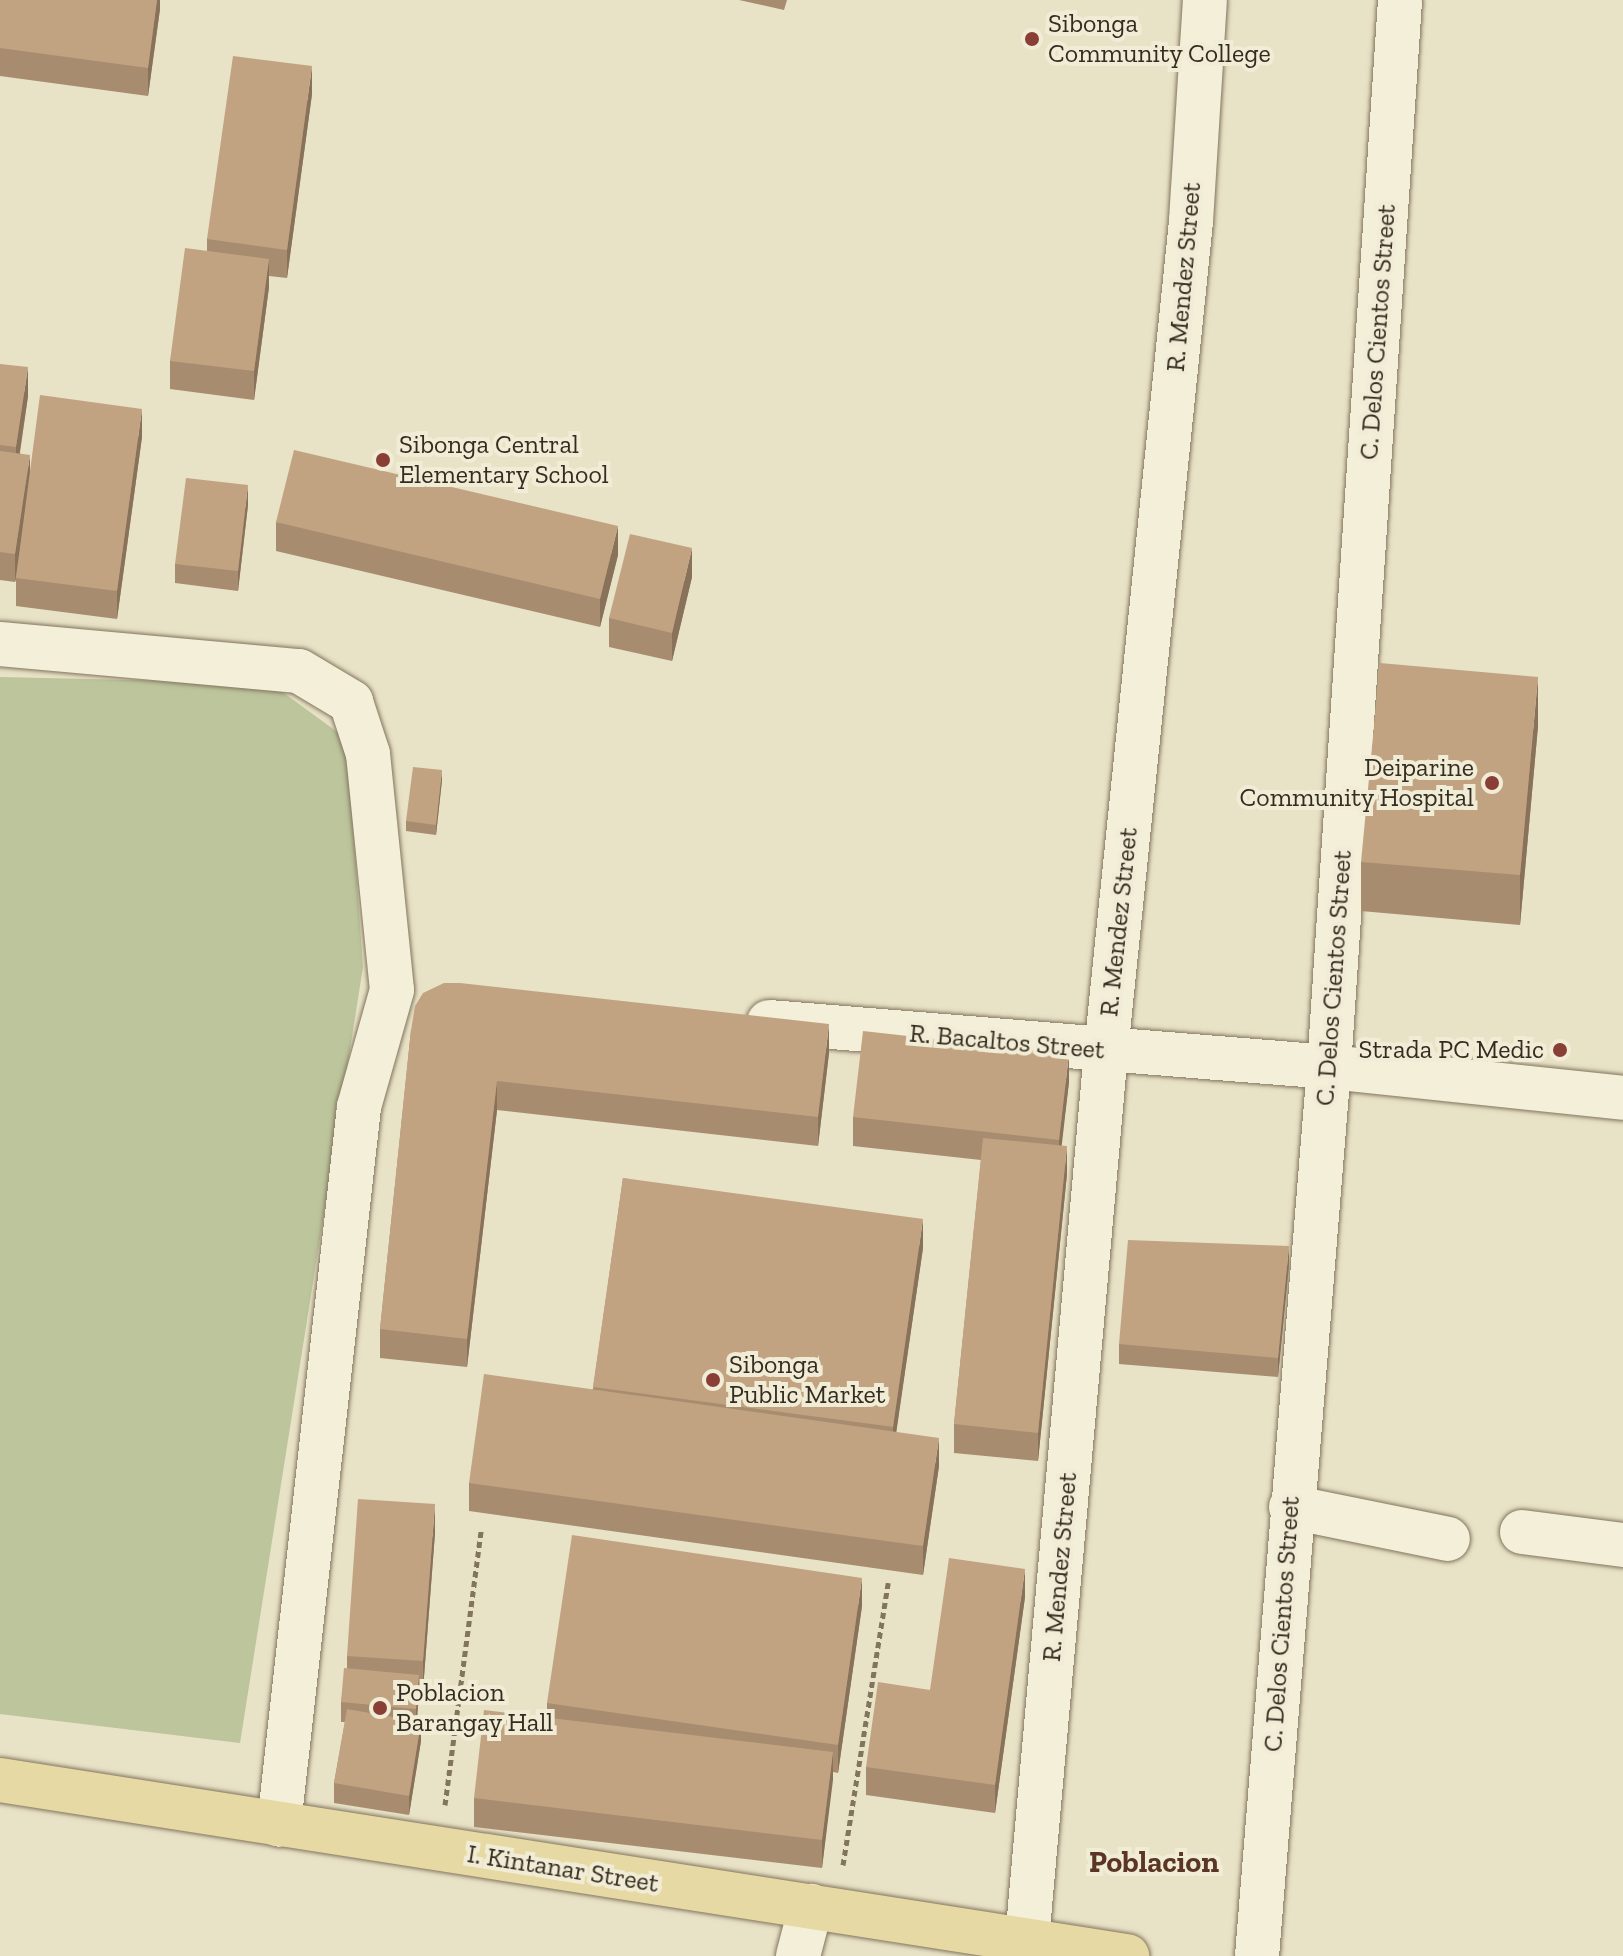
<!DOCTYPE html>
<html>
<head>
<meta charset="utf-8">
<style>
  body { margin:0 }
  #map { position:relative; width:1623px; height:1956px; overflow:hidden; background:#e8e2c6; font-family:"Zilla Slab",serif }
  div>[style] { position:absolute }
  .green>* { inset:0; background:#bcc59c }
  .path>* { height:5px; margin-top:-2.5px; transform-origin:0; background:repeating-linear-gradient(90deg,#82755e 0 6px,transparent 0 10px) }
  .roads { filter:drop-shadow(0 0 2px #82755e) drop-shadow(0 0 2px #82755e) }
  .minor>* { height:44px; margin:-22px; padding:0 22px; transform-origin:22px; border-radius:22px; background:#f4efd9 }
  .major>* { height:44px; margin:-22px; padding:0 22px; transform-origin:22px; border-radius:22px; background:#e7d9a3 }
  .wall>* { inset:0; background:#a78c6f }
  .shaded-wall>* { inset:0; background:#88725a }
  .building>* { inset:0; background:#c2a381 }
  .dots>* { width:22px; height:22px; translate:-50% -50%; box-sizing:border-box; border:4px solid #f1ecd5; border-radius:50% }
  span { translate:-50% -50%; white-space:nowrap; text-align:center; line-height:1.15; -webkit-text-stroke:8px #f1ecd5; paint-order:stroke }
  .poi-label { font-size:26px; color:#342c20 }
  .left { translate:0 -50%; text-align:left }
  .right { translate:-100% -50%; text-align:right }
  .street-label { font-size:26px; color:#342c20 }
  .quarter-label { font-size:30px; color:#5b3625; font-weight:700 }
</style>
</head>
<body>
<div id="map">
  <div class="green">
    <div style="clip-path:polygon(0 677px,270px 683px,347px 739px,363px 967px,240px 1743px,0 1714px)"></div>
  </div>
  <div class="path">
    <div style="left:445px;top:1805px;width:277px;rotate:-82.5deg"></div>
    <div style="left:843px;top:1865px;width:286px;rotate:-80.9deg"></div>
  </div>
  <div class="roads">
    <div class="minor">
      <div style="left:0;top:644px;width:300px;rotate:5.2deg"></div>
      <div style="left:299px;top:671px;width:61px;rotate:30.8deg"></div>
      <div style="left:351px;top:702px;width:55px;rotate:71.9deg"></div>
      <div style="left:368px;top:754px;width:237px;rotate:84.2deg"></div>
      <div style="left:392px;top:990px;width:122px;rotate:105.8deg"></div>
      <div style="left:359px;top:1107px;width:722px;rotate:96.36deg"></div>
      <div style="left:769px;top:1022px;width:562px;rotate:4.59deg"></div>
      <div style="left:1329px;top:1067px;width:296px;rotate:6deg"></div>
      <div style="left:1291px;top:1507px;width:160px;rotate:11.5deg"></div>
      <div style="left:1522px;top:1532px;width:102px;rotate:7.3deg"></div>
      <div style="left:1027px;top:1940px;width:893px;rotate:-84.92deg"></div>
      <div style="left:1106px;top:1051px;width:834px;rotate:-84.15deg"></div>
      <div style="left:1191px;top:221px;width:221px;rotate:-86.4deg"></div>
      <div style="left:798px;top:1956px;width:52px;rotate:-75.4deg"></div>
      <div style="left:1257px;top:1956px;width:892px;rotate:-85.37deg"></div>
      <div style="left:1329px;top:1067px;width:1069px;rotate:-86.19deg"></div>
    </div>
    <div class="major">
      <div style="left:0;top:1780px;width:1141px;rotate:8.88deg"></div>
    </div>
  </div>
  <div class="wall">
    <div style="clip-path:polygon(0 0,160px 0,160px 9px,148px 96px,0 76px)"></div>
    <div style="clip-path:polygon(739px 0,787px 0,784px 10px)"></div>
    <div style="clip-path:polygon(312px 94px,287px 278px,269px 276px,269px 287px,254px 400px,170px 389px,170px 361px,207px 251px,207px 239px)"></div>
    <div style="clip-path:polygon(0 364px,28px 396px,20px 453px,30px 475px,142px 437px,117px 619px,16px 606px,16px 580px,15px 582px,0 580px)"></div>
    <div style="clip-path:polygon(248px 505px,238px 591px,175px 583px,175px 564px)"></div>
    <div style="clip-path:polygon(276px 522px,618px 555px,600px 627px,276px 551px)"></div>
    <div style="clip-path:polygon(692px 577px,672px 661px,609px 647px,609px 618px)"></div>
    <div style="clip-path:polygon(1538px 726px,1520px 925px,1361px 911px,1361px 862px)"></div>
    <div style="clip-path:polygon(442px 780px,436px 835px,406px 831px,406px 821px)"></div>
    <div style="clip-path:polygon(411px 1030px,829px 1053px,818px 1146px,497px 1110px,467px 1367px,380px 1358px,380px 1329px)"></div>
    <div style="clip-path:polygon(1069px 1082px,1061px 1145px,1067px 1174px,1038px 1461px,954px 1453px,954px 1424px,981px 1160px,853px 1146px,853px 1117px)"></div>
    <div style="clip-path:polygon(623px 1178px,923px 1248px,896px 1432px,939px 1466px,923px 1575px,469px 1511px,469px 1483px,593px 1389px)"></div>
    <div style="clip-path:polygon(1289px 1265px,1278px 1377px,1119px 1364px,1119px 1344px)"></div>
    <div style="clip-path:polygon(435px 1533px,423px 1690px,419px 1690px,417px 1721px,421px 1741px,409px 1815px,334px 1803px,334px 1783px,345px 1722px,341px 1722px,341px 1702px,347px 1668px,347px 1656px)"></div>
    <div style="clip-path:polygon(1025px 1597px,995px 1813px,866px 1795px,866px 1767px,930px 1690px)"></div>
    <div style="clip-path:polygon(862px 1606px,838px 1773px,833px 1772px,822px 1868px,474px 1827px,474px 1798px,547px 1718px,547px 1703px)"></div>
  </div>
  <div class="shaded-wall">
    <div style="clip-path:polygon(157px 0,160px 0,160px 9px,148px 96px,148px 68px)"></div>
    <div style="clip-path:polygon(312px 66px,312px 94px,287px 278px,287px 250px)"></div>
    <div style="clip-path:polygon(269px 259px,269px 287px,254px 400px,254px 371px)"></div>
    <div style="clip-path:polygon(28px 367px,28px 396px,16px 476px,16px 447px)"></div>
    <div style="clip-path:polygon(142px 409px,142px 437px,117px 619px,117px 591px)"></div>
    <div style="clip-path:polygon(30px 455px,30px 483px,15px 582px,15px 554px)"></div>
    <div style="clip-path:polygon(248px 485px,248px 505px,238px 591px,238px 571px)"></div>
    <div style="clip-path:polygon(618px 526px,618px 555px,600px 627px,600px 599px)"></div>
    <div style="clip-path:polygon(692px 548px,692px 577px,672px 661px,672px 633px)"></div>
    <div style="clip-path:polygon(1538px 677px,1538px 726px,1520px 925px,1520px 875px)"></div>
    <div style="clip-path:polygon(442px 770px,442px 780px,436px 835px,436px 825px)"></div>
    <div style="clip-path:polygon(829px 1024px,829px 1053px,818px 1146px,818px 1117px)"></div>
    <div style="clip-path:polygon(1069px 1054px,1069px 1082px,1059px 1169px,1059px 1140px)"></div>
    <div style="clip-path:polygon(497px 1081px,497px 1110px,467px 1367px,467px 1339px)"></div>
    <div style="clip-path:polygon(1067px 1146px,1067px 1174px,1038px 1461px,1038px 1433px)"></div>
    <div style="clip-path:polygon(923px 1219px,923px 1248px,893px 1455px,893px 1427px)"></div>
    <div style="clip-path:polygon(1289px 1246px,1289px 1265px,1278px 1377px,1278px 1358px)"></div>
    <div style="clip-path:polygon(939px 1438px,939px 1466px,923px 1575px,923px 1546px)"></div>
    <div style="clip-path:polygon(435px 1504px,435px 1533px,423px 1690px,423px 1661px)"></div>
    <div style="clip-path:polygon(1025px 1569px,1025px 1597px,995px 1813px,995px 1785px)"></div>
    <div style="clip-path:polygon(862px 1578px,862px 1606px,838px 1773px,838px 1745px)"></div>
    <div style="clip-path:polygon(419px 1675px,419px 1694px,416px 1729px,416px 1709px)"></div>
    <div style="clip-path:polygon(421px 1722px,421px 1741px,409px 1815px,409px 1796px)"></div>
    <div style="clip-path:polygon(833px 1752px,833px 1780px,822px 1868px,822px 1840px)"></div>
  </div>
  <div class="building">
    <div style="clip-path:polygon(0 0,157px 0,148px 68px,0 48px)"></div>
    <div style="clip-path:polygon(233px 56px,312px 66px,287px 250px,207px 239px)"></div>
    <div style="clip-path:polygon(185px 248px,269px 259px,254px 371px,170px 361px)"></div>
    <div style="clip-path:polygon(0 364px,28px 367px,16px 447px,0 445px)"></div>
    <div style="clip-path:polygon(40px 395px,142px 409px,117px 591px,16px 578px)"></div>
    <div style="clip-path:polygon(294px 450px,618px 526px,600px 599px,276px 522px)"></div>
    <div style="clip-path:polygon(0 451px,30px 455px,15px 554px,0 552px)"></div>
    <div style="clip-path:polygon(186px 478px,248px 485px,238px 571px,175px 564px)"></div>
    <div style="clip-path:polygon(630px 534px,692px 548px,672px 633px,609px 618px)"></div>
    <div style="clip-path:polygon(1380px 663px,1538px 677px,1520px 875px,1361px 862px)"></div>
    <div style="clip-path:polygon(413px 767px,442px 770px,436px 825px,406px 821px)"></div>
    <div style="clip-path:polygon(444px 983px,460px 983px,829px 1024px,818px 1117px,497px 1081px,467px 1339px,380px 1329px,411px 1030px,415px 1006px,423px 993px)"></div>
    <div style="clip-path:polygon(863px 1031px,1069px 1054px,1059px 1140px,853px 1117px)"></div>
    <div style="clip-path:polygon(983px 1138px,1067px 1146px,1038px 1433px,954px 1424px)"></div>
    <div style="clip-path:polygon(623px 1178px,923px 1219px,893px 1427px,593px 1387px)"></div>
    <div style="clip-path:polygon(1128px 1240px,1289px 1246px,1278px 1358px,1119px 1344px)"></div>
    <div style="clip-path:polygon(484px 1374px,939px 1438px,923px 1546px,469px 1483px)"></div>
    <div style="clip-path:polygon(358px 1499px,435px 1504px,423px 1661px,347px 1656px)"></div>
    <div style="clip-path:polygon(572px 1535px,862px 1578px,838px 1745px,547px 1703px)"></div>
    <div style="clip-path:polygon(949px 1558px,1025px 1569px,995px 1785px,866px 1767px,878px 1682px,930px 1690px)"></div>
    <div style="clip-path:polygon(344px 1668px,419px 1675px,416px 1709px,341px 1702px)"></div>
    <div style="clip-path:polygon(347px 1709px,421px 1722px,409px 1796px,334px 1783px)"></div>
    <div style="clip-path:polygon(484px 1710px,833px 1752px,822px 1840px,474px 1798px)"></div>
  </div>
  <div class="dots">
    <div style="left:1032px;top:39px;background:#893e36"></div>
    <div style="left:383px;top:460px;background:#893e36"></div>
    <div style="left:1492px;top:783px;background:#893e36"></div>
    <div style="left:1560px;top:1050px;background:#893e36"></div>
    <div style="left:713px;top:1380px;background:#893e36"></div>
    <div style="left:380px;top:1708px;background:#893e36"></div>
  </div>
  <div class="poi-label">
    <span class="left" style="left:1048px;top:39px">Sibonga<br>Community College</span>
    <span class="left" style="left:399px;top:460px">Sibonga Central<br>Elementary School</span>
    <span class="right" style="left:1474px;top:783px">Deiparine<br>Community Hospital</span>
    <span class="right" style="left:1544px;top:1050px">Strada PC Medic</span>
    <span class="left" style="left:729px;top:1380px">Sibonga<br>Public Market</span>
    <span class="left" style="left:396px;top:1708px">Poblacion<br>Barangay Hall</span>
  </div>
  <div class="street-label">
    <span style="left:1184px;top:277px;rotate:-85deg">R. Mendez Street</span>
    <span style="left:1378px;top:332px;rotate:-86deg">C. Delos Cientos Street</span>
    <span style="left:1119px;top:922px;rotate:-84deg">R. Mendez Street</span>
    <span style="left:1334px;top:978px;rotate:-86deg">C. Delos Cientos Street</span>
    <span style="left:1007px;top:1042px;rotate:5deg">R. Bacaltos Street</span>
    <span style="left:1060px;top:1567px;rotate:-85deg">R. Mendez Street</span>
    <span style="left:1282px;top:1624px;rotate:-86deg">C. Delos Cientos Street</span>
    <span style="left:563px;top:1869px;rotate:9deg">I. Kintanar Street</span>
  </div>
  <div class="quarter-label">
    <span style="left:1154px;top:1862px">Poblacion</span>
  </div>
</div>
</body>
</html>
